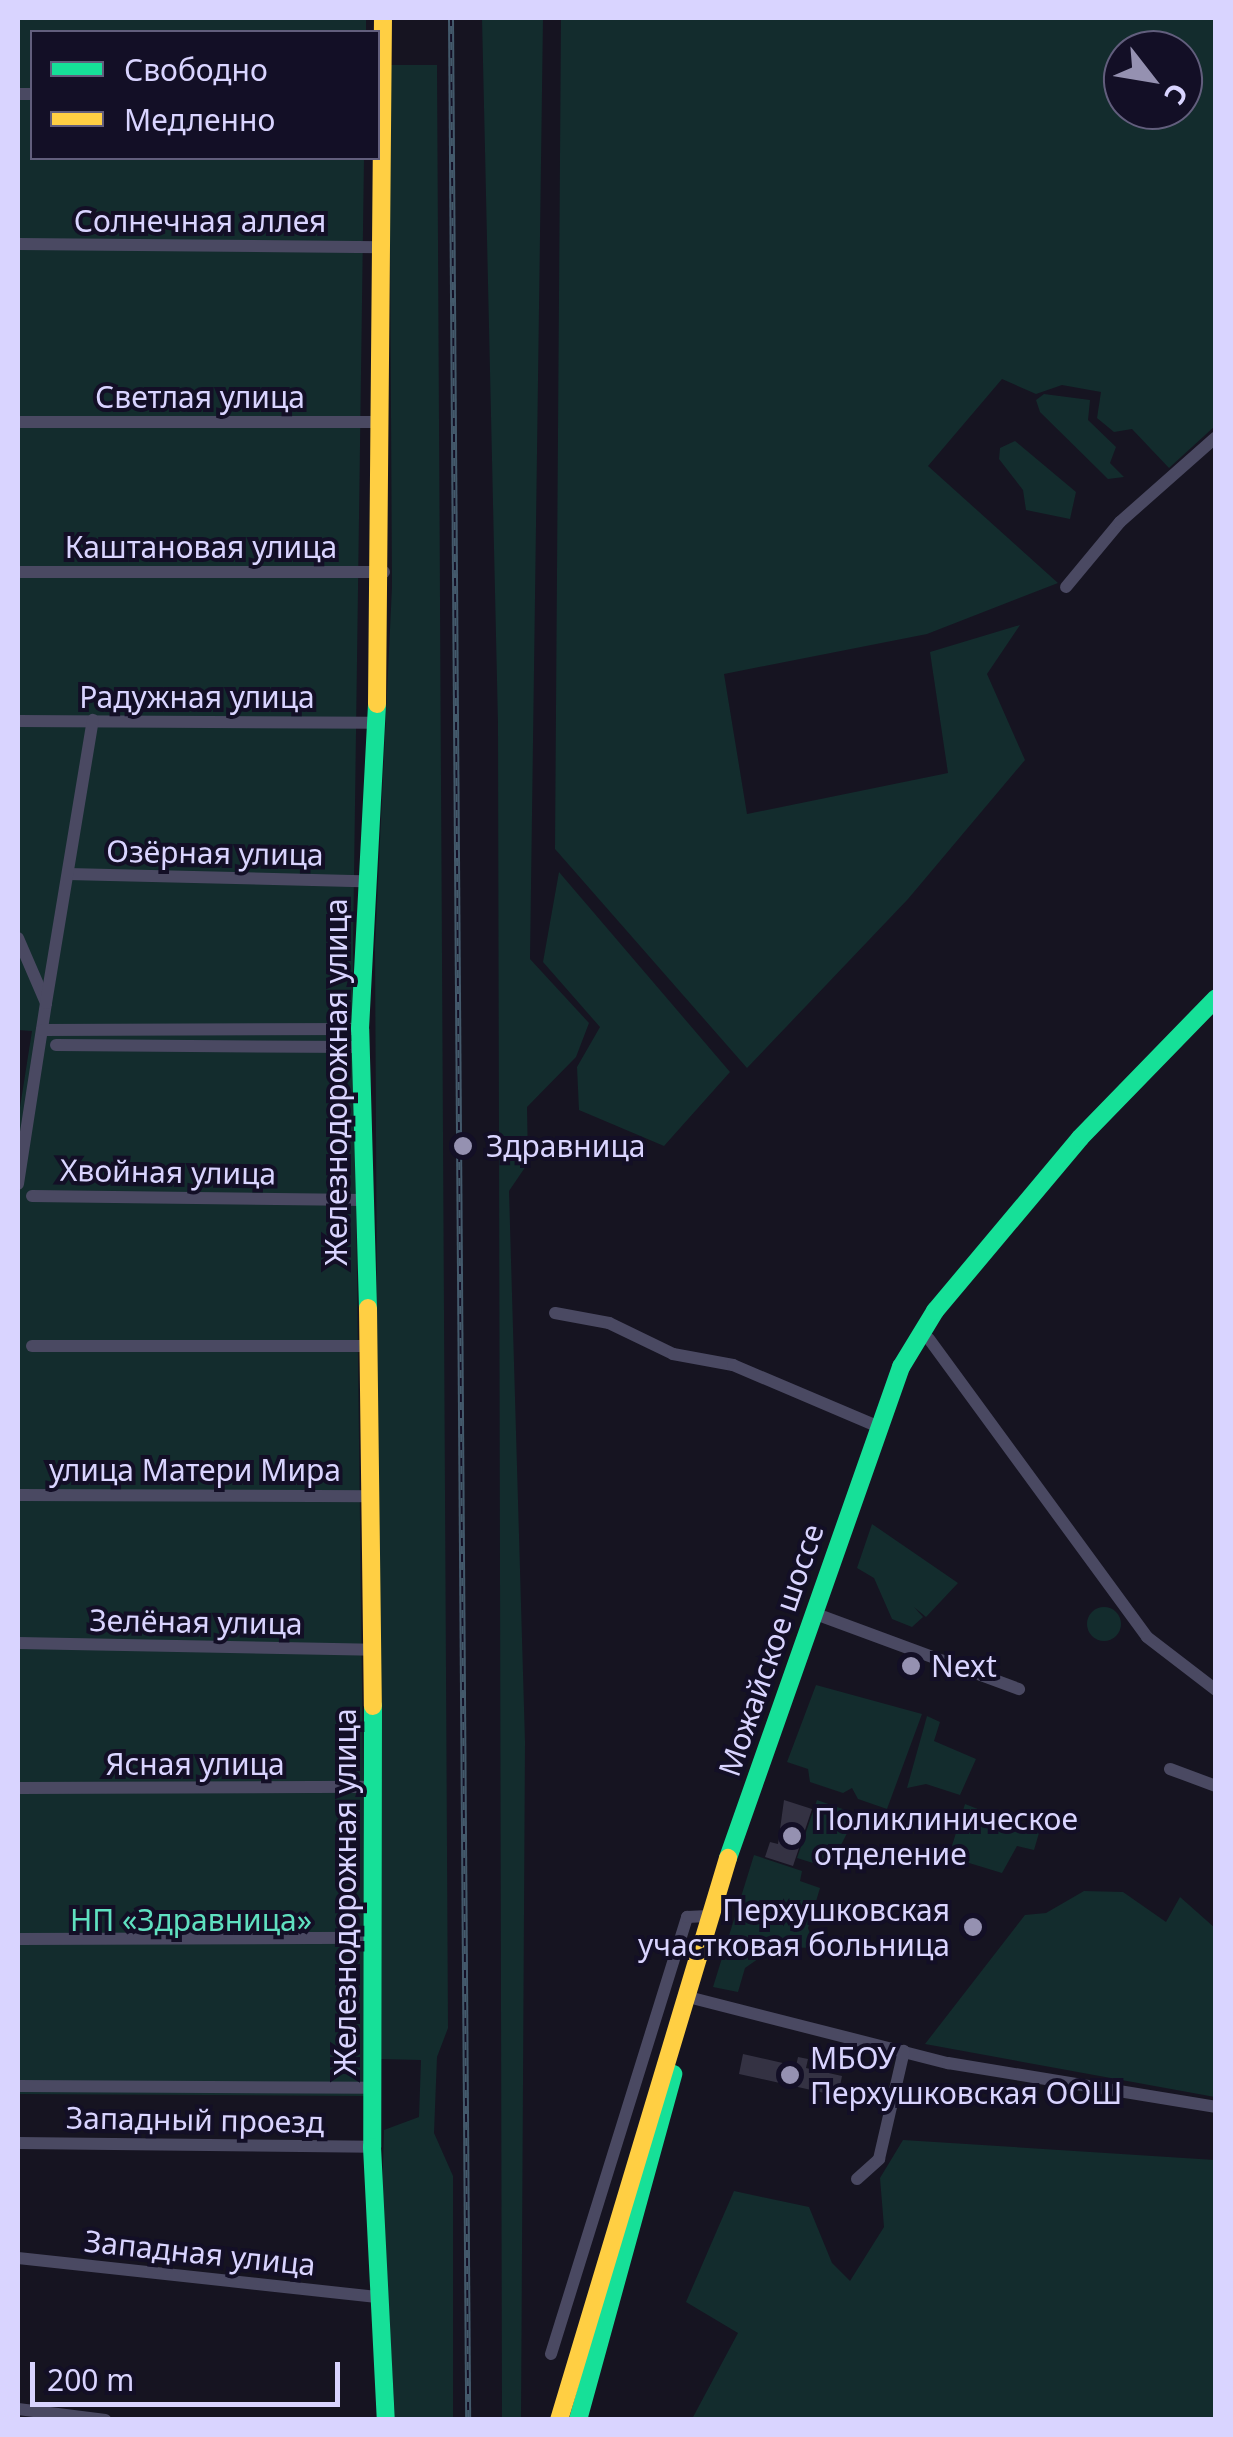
<!DOCTYPE html>
<html>
<head>
<meta charset="utf-8">
<style>
  body { margin:0 }
  #map { position:relative; width:1233px; height:2437px; overflow:hidden; background:#161421; font-family:"Noto Sans",sans-serif }
  div>[style] { position:absolute }
  .green>* { inset:0; background:#132c2d }
  .round { border-radius:50% }
  .building>* { inset:0; background:#343243 }
  .street>* { height:12px; margin:-6px; padding:0 6px; transform-origin:6px; border-radius:6px; background:#4a4962 }
  .fast>* { height:18px; margin:-9px; padding:0 9px; transform-origin:9px; border-radius:9px; background:#16e098 }
  .slow>* { height:18px; margin:-9px; padding:0 9px; transform-origin:9px; border-radius:9px; background:#ffcf43 }
  .rail>* { height:6px; margin-top:-3px; transform-origin:0; background:repeating-linear-gradient(90deg,#130f26 0 8px,#43596b 0 16px); box-sizing:border-box; border-block:2px solid #43596b }
  .dots>* { width:28px; height:28px; translate:-50% -50%; box-sizing:border-box; border:5px solid #130f26; border-radius:50% }
  span { translate:-50% -50%; white-space:nowrap; text-align:center; line-height:1.15; -webkit-text-stroke:8px #130f26; paint-order:stroke }
  .street-label { font-size:30px; color:#d9d4ff }
  .poi-label { font-size:30px; color:#d9d4ff }
  .left { translate:0 -50%; text-align:left }
  .right { translate:-100% -50%; text-align:right }
  .park-label { font-size:30px; color:#5fe0c0 }
  .frame { position:absolute; inset:0; border:20px solid #d9d4ff; pointer-events:none }
  .legend { position:absolute; left:30px; top:30px; width:350px; height:130px; box-sizing:border-box; background:#130f26; border:2px solid #625e7d; margin:0; padding:12px 18px; list-style:none; font-size:30px; color:#d9d4ff }
  .legend li { display:flex; align-items:center; gap:20px; height:50px }
  .legend b { width:50px; border:2px solid #625e7d }
  .north { position:absolute; left:1103px; top:30px; width:100px; height:100px; box-sizing:border-box; background:#130f26; border:2px solid #625e7d; border-radius:50%; rotate:121deg; font-size:28px; font-weight:700; line-height:40px; text-align:center; color:#d9d4ff }
  .north::after { content:''; display:block; margin:auto; width:35px; height:45px; background:#9591b1; clip-path:polygon(50% 0,100% 100%,50% 72%,0 100%) }
  .scale { position:absolute; left:30px; top:2362px; width:310px; height:45px; box-sizing:border-box; border:5px solid #d9d4ff; border-top:0; padding-left:12px; font-size:30px; line-height:35px; white-space:nowrap; color:#d9d4ff; -webkit-text-stroke:8px #130f26; paint-order:stroke }
</style>
</head>
<body>
<div id="map">
  <div class="green">
    <div style="clip-path:polygon(18px 18px,366px 18px,366px 32px,32px 32px,32px 158px,364px 158px,353px 948px,367px 2096px,18px 2094px,18px 1120px,32px 1031px,18px 1030px)"></div>
    <div style="clip-path:polygon(482px 18px,543px 18px,530px 959px,589px 1023px,576px 1057px,527px 1107px,528px 1163px,509px 1191px,525px 1742px,521px 2420px,502px 2419px,498px 724px)"></div>
    <div style="clip-path:polygon(evenodd,561px 18px,1215px 18px,1215px 426px,1169px 468px,1132px 429px,1114px 432px,1097px 418px,1101px 392px,1062px 385px,1036px 394px,1002px 379px,928px 466px,1058px 583px,927px 634px,724px 674px,747px 814px,948px 773px,930px 652px,1020px 625px,987px 674px,1025px 760px,908px 899px,747px 1068px,555px 849px,561px 18px,1123px 50px,1183px 50px,1183px 110px,1123px 110px,1123px 50px)"></div>
    <div style="clip-path:polygon(389px 65px,437px 65px,448px 2028px,437px 2057px,434px 2133px,453px 2176px,453px 2419px,395px 2419px,382px 2198px,384px 2130px,419px 2117px,421px 2060px,381px 2059px,375px 946px,392px 587px)"></div>
    <div style="clip-path:polygon(1044px 394px,1090px 400px,1088px 420px,1116px 447px,1110px 463px,1124px 477px,1108px 479px,1040px 412px,1036px 400px)"></div>
    <div style="clip-path:polygon(1015px 441px,1076px 492px,1070px 519px,1026px 510px,1023px 490px,999px 459px,1000px 448px)"></div>
    <div style="clip-path:polygon(559px 872px,730px 1072px,664px 1146px,579px 1110px,577px 1067px,600px 1027px,543px 962px)"></div>
    <div style="clip-path:polygon(872px 1524px,958px 1583px,926px 1617px,914px 1607px,923px 1617px,912px 1627px,892px 1619px,874px 1578px,857px 1568px)"></div>
    <div class="round" style="left:1087px;top:1607px;width:34px;height:34px"></div>
    <div style="clip-path:polygon(816px 1685px,922px 1714px,887px 1809px,858px 1799px,852px 1788px,843px 1793px,810px 1782px,808px 1769px,787px 1762px)"></div>
    <div style="clip-path:polygon(927px 1716px,940px 1722px,934px 1741px,976px 1759px,960px 1795px,926px 1784px,907px 1788px)"></div>
    <div style="clip-path:polygon(817px 1800px,857px 1814px,829px 1868px,797px 1858px)"></div>
    <div style="clip-path:polygon(965px 1804px,1039px 1833px,1034px 1850px,1017px 1846px,1002px 1873px,956px 1859px,950px 1852px)"></div>
    <div style="clip-path:polygon(754px 1855px,802px 1871px,800px 1881px,820px 1888px,808px 1928px,815px 1948px,775px 1947px,745px 1968px,738px 1992px,713px 1987px)"></div>
    <div style="clip-path:polygon(1084px 1891px,1123px 1892px,1166px 1922px,1180px 1897px,1215px 1928px,1215px 2097px,925px 2044px,1025px 1915px,1046px 1913px)"></div>
    <div style="clip-path:polygon(903px 2140px,1215px 2160px,1215px 2419px,692px 2419px,738px 2333px,686px 2302px,734px 2191px,809px 2207px,832px 2263px,850px 2281px,884px 2227px,880px 2178px)"></div>
  </div>
  <div class="building">
    <div style="clip-path:polygon(784px 1800px,812px 1809px,793px 1866px,765px 1857px,770px 1842px,778px 1844px)"></div>
    <div style="clip-path:polygon(743px 2054px,796px 2066px,798px 2057px,808px 2059px,806px 2068px,842px 2076px,838px 2096px,739px 2074px)"></div>
  </div>
  <div class="street">
    <div style="left:18px;top:94px;width:14px"></div>
    <div style="left:18px;top:244px;width:365px;rotate:0.5deg"></div>
    <div style="left:18px;top:422px;width:364px"></div>
    <div style="left:18px;top:572px;width:366px"></div>
    <div style="left:1066px;top:587px;width:85px;rotate:-50.3deg"></div>
    <div style="left:1120px;top:522px;width:128px;rotate:-41.5deg"></div>
    <div style="left:18px;top:721px;width:357px;rotate:0.3deg"></div>
    <div style="left:68px;top:874px;width:294px;rotate:1.4deg"></div>
    <div style="left:18px;top:938px;width:71px;rotate:66.7deg"></div>
    <div style="left:46px;top:1003px;width:183px;rotate:98.8deg"></div>
    <div style="left:46px;top:1003px;width:287px;rotate:-80.6deg"></div>
    <div style="left:42px;top:1030px;width:318px;rotate:-0.2deg"></div>
    <div style="left:56px;top:1045px;width:304px;rotate:0.4deg"></div>
    <div style="left:32px;top:1196px;width:332px;rotate:0.7deg"></div>
    <div style="left:555px;top:1313px;width:55px;rotate:10.5deg"></div>
    <div style="left:609px;top:1323px;width:71px;rotate:25.8deg"></div>
    <div style="left:673px;top:1354px;width:61px;rotate:10.4deg"></div>
    <div style="left:733px;top:1365px;width:159px;rotate:23deg"></div>
    <div style="left:929px;top:1339px;width:369px;rotate:53.8deg"></div>
    <div style="left:1147px;top:1637px;width:87px;rotate:37.5deg"></div>
    <div style="left:32px;top:1346px;width:336px"></div>
    <div style="left:18px;top:1495px;width:355px;rotate:0.2deg"></div>
    <div style="left:824px;top:1617px;width:208px;rotate:20.3deg"></div>
    <div style="left:18px;top:1643px;width:355px;rotate:1.1deg"></div>
    <div style="left:1170px;top:1769px;width:49px;rotate:20.3deg"></div>
    <div style="left:18px;top:1788px;width:355px;rotate:-0.2deg"></div>
    <div style="left:18px;top:1939px;width:355px;rotate:-0.2deg"></div>
    <div style="left:696px;top:1999px;width:260px;rotate:14.3deg"></div>
    <div style="left:948px;top:2063px;width:272px;rotate:9.3deg"></div>
    <div style="left:18px;top:2086px;width:355px;rotate:0.3deg"></div>
    <div style="left:18px;top:2143px;width:354px;rotate:0.6deg"></div>
    <div style="left:857px;top:2179px;width:30px;rotate:-42deg"></div>
    <div style="left:879px;top:2159px;width:111px;rotate:-77deg"></div>
    <div style="left:18px;top:2258px;width:361px;rotate:6.2deg"></div>
    <div style="left:551px;top:2354px;width:458px;rotate:-72.7deg"></div>
    <div style="left:687px;top:1917px;width:21px;rotate:-3deg"></div>
    <div style="left:18px;top:2409px;width:88px;rotate:7.2deg"></div>
  </div>
  <div class="fast">
    <div style="left:368px;top:1308px;width:279px;rotate:-91.6deg"></div>
    <div style="left:360px;top:1029px;width:325px;rotate:-87deg"></div>
    <div style="left:373px;top:1706px;width:441px;rotate:90.1deg"></div>
    <div style="left:372px;top:2147px;width:273px;rotate:87.1deg"></div>
    <div style="left:728px;top:1858px;width:521px;rotate:-70.59deg"></div>
    <div style="left:901px;top:1367px;width:66px;rotate:-58.7deg"></div>
    <div style="left:935px;top:1311px;width:226px;rotate:-50deg"></div>
    <div style="left:1080px;top:1138px;width:195px;rotate:-45.8deg"></div>
    <div style="left:578px;top:2420px;width:359px;rotate:-74.6deg"></div>
  </div>
  <div class="slow">
    <div style="left:377px;top:704px;width:686px;rotate:-89.5deg"></div>
    <div style="left:368px;top:1308px;width:398px;rotate:89.3deg"></div>
    <div style="left:559px;top:2420px;width:587px;rotate:-73.26deg"></div>
  </div>
  <div class="rail">
    <div style="left:451px;top:18px;width:2402px;rotate:89.59deg"></div>
  </div>
  <div class="dots">
    <div style="left:463px;top:1146px;background:#9591b1"></div>
    <div style="left:911px;top:1666px;background:#9591b1"></div>
    <div style="left:792px;top:1836px;background:#9591b1"></div>
    <div style="left:973px;top:1927px;background:#9591b1"></div>
    <div style="left:790px;top:2075px;background:#9591b1"></div>
  </div>
  <div class="street-label">
    <span style="left:200px;top:221px">Солнечная аллея</span>
    <span style="left:200px;top:397px">Светлая улица</span>
    <span style="left:201px;top:547px">Каштановая улица</span>
    <span style="left:197px;top:697px">Радужная улица</span>
    <span style="left:215px;top:853px;rotate:1deg">Озёрная улица</span>
    <span style="left:336px;top:1082px;rotate:-90deg">Железнодорожная улица</span>
    <span style="left:168px;top:1172px;rotate:1deg">Хвойная улица</span>
    <span style="left:195px;top:1470px">улица Матери Мира</span>
    <span style="left:196px;top:1622px;rotate:1deg">Зелёная улица</span>
    <span style="left:771px;top:1650px;rotate:-71deg">Можайское шоссе</span>
    <span style="left:195px;top:1764px">Ясная улица</span>
    <span style="left:345px;top:1892px;rotate:-90deg">Железнодорожная улица</span>
    <span style="left:195px;top:2120px;rotate:1deg">Западный проезд</span>
    <span style="left:200px;top:2253px;rotate:6deg">Западная улица</span>
  </div>
  <div class="poi-label">
    <span class="left" style="left:486px;top:1146px">Здравница</span>
    <span class="left" style="left:931px;top:1666px">Next</span>
    <span class="left" style="left:814px;top:1836px">Поликлиническое<br>отделение</span>
    <span class="right" style="left:950px;top:1927px">Перхушковская<br>участковая больница</span>
    <span class="left" style="left:810px;top:2075px">МБОУ<br>Перхушковская ООШ</span>
  </div>
  <div class="park-label">
    <span style="left:191px;top:1920px">НП «Здравница»</span>
  </div>
  <div class="frame"></div>
  <ul class="legend">
  <li><b style="height:12px;background:#16e098"></b>Свободно</li>
  <li><b style="height:12px;background:#ffcf43"></b>Медленно</li>
  </ul>
  <div class="north">С</div>
  <div class="scale">200 m</div>
</div>
</body>
</html>
